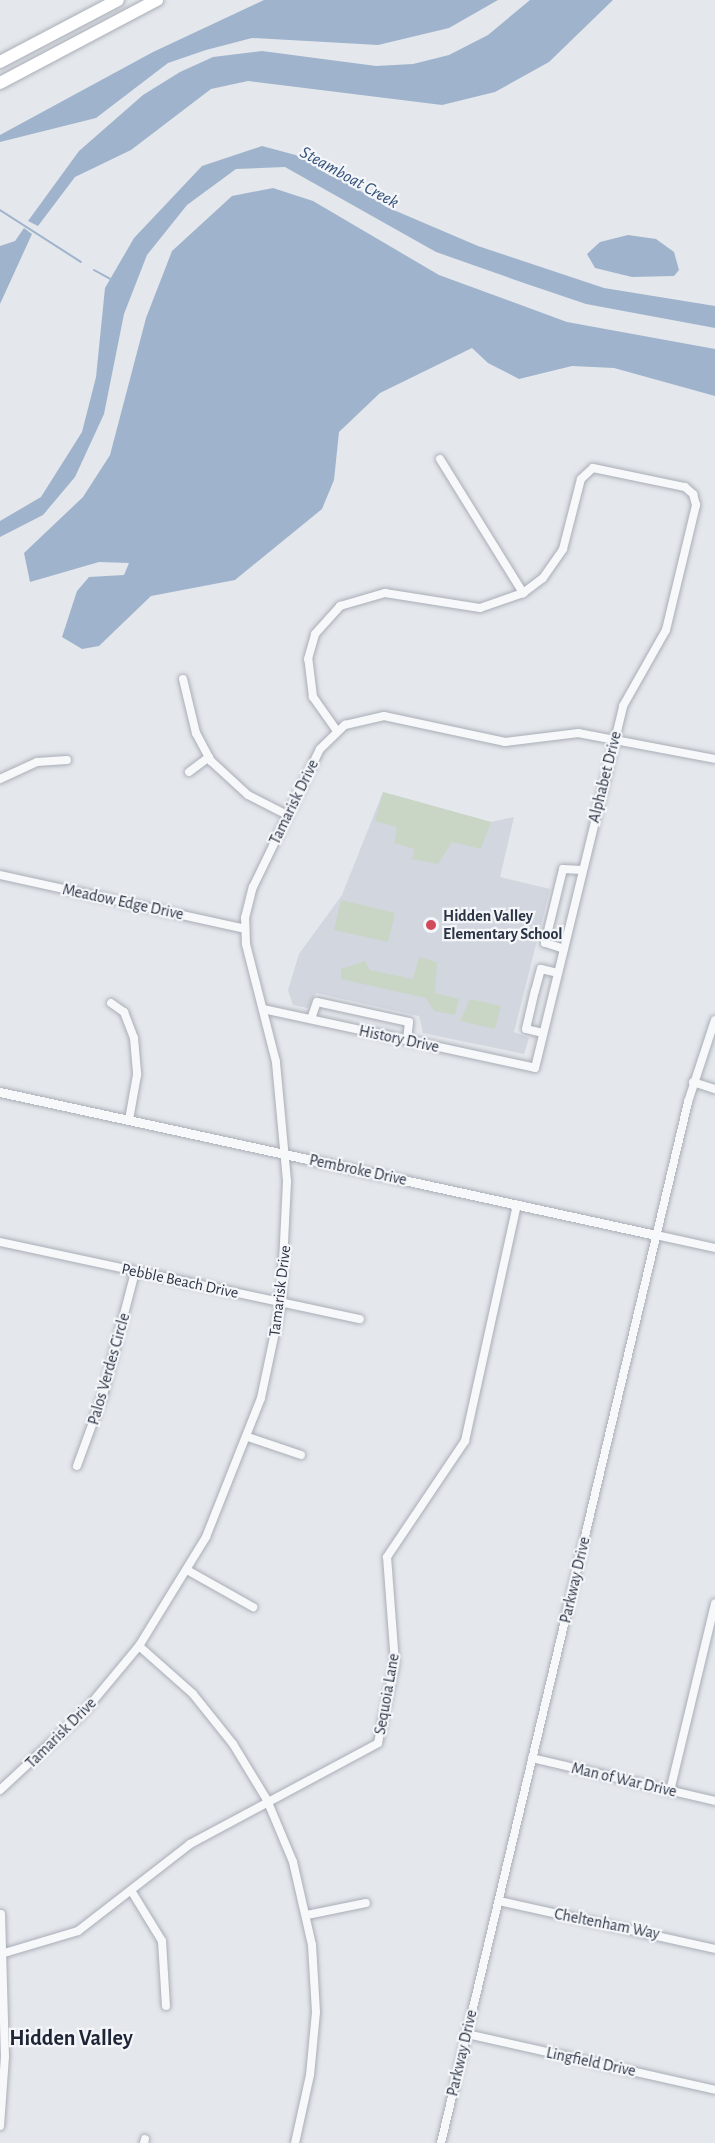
<!DOCTYPE html>
<html>
<head>
<meta charset="utf-8">
<style>
  body { margin:0 }
  #map { position:relative; width:715px; height:2143px; overflow:hidden; background:#e4e7ec; font-family:"Alegreya Sans",sans-serif }
  div>[style] { position:absolute }
  .built>* { inset:0; background:#d2d6de }
  .green>* { inset:0; background:#c9d6c5 }
  .water>* { inset:0; background:#9fb4cc }
  .stream>* { height:2px; margin:-1px; padding:0 1px; transform-origin:1px; border-radius:1px; background:#9fb4cc }
  .roads { filter:drop-shadow(0 0 2px #a9aeb7) drop-shadow(0 0 2px #a9aeb7) }
  .minor>* { height:8px; margin:-4px; padding:0 4px; transform-origin:4px; border-radius:4px; background:#f7f8fa }
  .tertiary>* { height:9px; margin:-4.5px; padding:0 4.5px; transform-origin:4.5px; border-radius:4.5px; background:#f7f8fa }
  .primary>* { height:12px; margin:-6px; padding:0 6px; transform-origin:6px; border-radius:6px; background:#fff }
  .dots>* { width:16px; height:16px; translate:-50% -50%; box-sizing:border-box; border:3px solid #f4f6f9; border-radius:50% }
  span { translate:-50% -50%; white-space:nowrap; text-align:center; line-height:1.15; -webkit-text-stroke:4.5px #f4f6f9; paint-order:stroke }
  .street-label { font-size:16px; color:#2b3445 }
  .poi-label { font-size:16px; color:#2b3445; font-weight:700 }
  .left { translate:0 -50%; text-align:left }
  .water-label { font-size:18px; color:#34527a; font-style:italic }
  .district-label { font-size:22px; color:#1d2536; font-weight:700 }
</style>
</head>
<body>
<div id="map">
  <div class="built">
    <div style="clip-path:polygon(383px 792px,491px 822px,514px 817px,500px 877px,550px 889px,514px 1032px,529px 1038px,524px 1054px,423px 1033px,419px 1016px,316px 993px,308px 1008px,293px 1005px,288px 990px,299px 954px,342px 895px)"></div>
  </div>
  <div class="green">
    <div style="clip-path:polygon(383px 792px,491px 822px,481px 849px,452px 842px,438px 864px,412px 859px,415px 849px,394px 843px,397px 827px,375px 821px)"></div>
    <div style="clip-path:polygon(341px 900px,395px 913px,388px 942px,334px 930px)"></div>
    <div style="clip-path:polygon(419px 957px,437px 962px,435px 993px,459px 999px,455px 1015px,434px 1011px,426px 998px,341px 979px,341px 969px,365px 961px,370px 970px,413px 979px)"></div>
    <div style="clip-path:polygon(470px 999px,501px 1006px,495px 1029px,460px 1021px)"></div>
  </div>
  <div class="water">
    <div style="clip-path:polygon(264px 0,498px 0,449px 28px,378px 45px,252px 38px,206px 50px,168px 63px,96px 118px,0 142px,0 135px,153px 52px)"></div>
    <div style="clip-path:polygon(530px 0,613px 0,549px 62px,495px 92px,442px 105px,248px 81px,211px 89px,131px 150px,75px 177px,38px 226px,28px 221px,79px 151px,143px 95px,180px 72px,213px 57px,262px 51px,376px 66px,413px 64px,449px 55px,488px 35px)"></div>
    <div style="clip-path:polygon(262px 146px,303px 157px,389px 208px,478px 246px,604px 288px,715px 306px,715px 328px,586px 304px,521px 282px,436px 252px,285px 167px,236px 169px,187px 205px,147px 255px,124px 314px,104px 414px,75px 477px,43px 515px,0 537px,0 521px,41px 497px,82px 432px,96px 377px,105px 288px,134px 238px,202px 166px)"></div>
    <div style="clip-path:polygon(273px 188px,313px 201px,439px 275px,567px 322px,715px 349px,715px 396px,614px 368px,572px 366px,519px 379px,488px 363px,472px 348px,380px 393px,339px 432px,334px 480px,322px 509px,235px 580px,151px 596px,99px 646px,82px 649px,62px 637px,77px 591px,89px 577px,124px 575px,129px 563px,99px 562px,30px 582px,24px 553px,83px 497px,110px 455px,146px 318px,172px 251px,232px 196px)"></div>
    <div style="clip-path:polygon(24px 228px,32px 234px,0 304px,0 246px,15px 241px)"></div>
    <div style="clip-path:polygon(628px 235px,656px 239px,674px 252px,679px 270px,674px 276px,632px 277px,595px 268px,587px 254px,600px 242px)"></div>
  </div>
  <div class="stream">
    <div style="left:0;top:210px;width:96px;rotate:32.7deg"></div>
    <div style="left:94px;top:270px;width:18px;rotate:29deg"></div>
  </div>
  <div class="roads">
    <div class="minor">
      <div style="left:440px;top:459px;width:158px;rotate:58.2deg"></div>
      <div style="left:183px;top:679px;width:56px;rotate:76.5deg"></div>
      <div style="left:196px;top:733px;width:32px;rotate:62deg"></div>
      <div style="left:211px;top:761px;width:50px;rotate:42.6deg"></div>
      <div style="left:248px;top:795px;width:44px;rotate:27.1deg"></div>
      <div style="left:337px;top:731px;width:42px;rotate:-125.2deg"></div>
      <div style="left:313px;top:697px;width:38px;rotate:-97deg"></div>
      <div style="left:308px;top:659px;width:26px;rotate:-74deg"></div>
      <div style="left:315px;top:634px;width:38px;rotate:-48deg"></div>
      <div style="left:340px;top:606px;width:47px;rotate:-16.1deg"></div>
      <div style="left:385px;top:593px;width:96px;rotate:9deg"></div>
      <div style="left:480px;top:608px;width:46px;rotate:-19.2deg"></div>
      <div style="left:523px;top:593px;width:25px;rotate:-37deg"></div>
      <div style="left:543px;top:578px;width:35px;rotate:-55deg"></div>
      <div style="left:563px;top:549px;width:72px;rotate:-75.6deg"></div>
      <div style="left:581px;top:479px;width:16px;rotate:-43deg"></div>
      <div style="left:593px;top:468px;width:94px;rotate:11.7deg"></div>
      <div style="left:685px;top:487px;width:11px;rotate:41deg"></div>
      <div style="left:189px;top:772px;width:25px;rotate:-37deg"></div>
      <div style="left:0;top:779px;width:41px;rotate:-24.7deg"></div>
      <div style="left:37px;top:762px;width:30px;rotate:-4deg"></div>
      <div style="left:0;top:875px;width:251px;rotate:12.4deg"></div>
      <div style="left:564px;top:949px;width:20px;rotate:-162deg"></div>
      <div style="left:545px;top:943px;width:76px;rotate:-76.3deg"></div>
      <div style="left:563px;top:869px;width:19px;rotate:3deg"></div>
      <div style="left:111px;top:1003px;width:16px;rotate:35deg"></div>
      <div style="left:124px;top:1012px;width:28px;rotate:69deg"></div>
      <div style="left:134px;top:1038px;width:37px;rotate:85deg"></div>
      <div style="left:137px;top:1075px;width:46px;rotate:100.1deg"></div>
      <div style="left:263px;top:1009px;width:278px;rotate:12.2deg"></div>
      <div style="left:535px;top:1068px;width:373px;rotate:-76.3deg"></div>
      <div style="left:623px;top:706px;width:87px;rotate:-60.5deg"></div>
      <div style="left:666px;top:630px;width:129px;rotate:-76.5deg"></div>
      <div style="left:696px;top:505px;width:11px;rotate:-105deg"></div>
      <div style="left:311px;top:1019px;width:18px;rotate:-71deg"></div>
      <div style="left:317px;top:1002px;width:94px;rotate:12.3deg"></div>
      <div style="left:409px;top:1022px;width:18px;rotate:96deg"></div>
      <div style="left:543px;top:1033px;width:17px;rotate:-167deg"></div>
      <div style="left:526px;top:1029px;width:39px;rotate:-77deg"></div>
      <div style="left:535px;top:991px;width:23px;rotate:-75deg"></div>
      <div style="left:541px;top:969px;width:17px;rotate:13deg"></div>
      <div style="left:693px;top:1082px;width:23px;rotate:18deg"></div>
      <div style="left:656px;top:1235px;width:60px;rotate:12.4deg"></div>
      <div style="left:0;top:1242px;width:368px;rotate:12.1deg"></div>
      <div style="left:248px;top:1437px;width:56px;rotate:18.8deg"></div>
      <div style="left:77px;top:1466px;width:76px;rotate:-69.9deg"></div>
      <div style="left:103px;top:1395px;width:127px;rotate:-75.4deg"></div>
      <div style="left:187px;top:1570px;width:76px;rotate:29.3deg"></div>
      <div style="left:139px;top:1646px;width:72px;rotate:41.6deg"></div>
      <div style="left:193px;top:1694px;width:64px;rotate:51.3deg"></div>
      <div style="left:233px;top:1744px;width:66px;rotate:58.7deg"></div>
      <div style="left:267px;top:1800px;width:67px;rotate:67.2deg"></div>
      <div style="left:293px;top:1862px;width:85px;rotate:77.1deg"></div>
      <div style="left:312px;top:1945px;width:67px;rotate:86.6deg"></div>
      <div style="left:316px;top:2012px;width:63px;rotate:95.4deg"></div>
      <div style="left:310px;top:2075px;width:70px;rotate:102.4deg"></div>
      <div style="left:532px;top:1758px;width:188px;rotate:13.2deg"></div>
      <div style="left:0;top:1790px;width:115px;rotate:-42.9deg"></div>
      <div style="left:84px;top:1712px;width:86px;rotate:-50.2deg"></div>
      <div style="left:139px;top:1646px;width:128px;rotate:-58.4deg"></div>
      <div style="left:206px;top:1537px;width:149px;rotate:-68.4deg"></div>
      <div style="left:261px;top:1398px;width:96px;rotate:-78deg"></div>
      <div style="left:281px;top:1304px;width:123px;rotate:-87.2deg"></div>
      <div style="left:287px;top:1181px;width:120px;rotate:-95.3deg"></div>
      <div style="left:276px;top:1062px;width:122px;rotate:-104.3deg"></div>
      <div style="left:246px;top:944px;width:26px;rotate:-92deg"></div>
      <div style="left:245px;top:918px;width:32px;rotate:-76deg"></div>
      <div style="left:253px;top:887px;width:153px;rotate:-64.1deg"></div>
      <div style="left:320px;top:749px;width:35px;rotate:-44deg"></div>
      <div style="left:345px;top:725px;width:40px;rotate:-13deg"></div>
      <div style="left:384px;top:716px;width:124px;rotate:12.1deg"></div>
      <div style="left:505px;top:742px;width:74px;rotate:-7deg"></div>
      <div style="left:578px;top:733px;width:139px;rotate:10.7deg"></div>
      <div style="left:670px;top:1791px;width:193px;rotate:-76.5deg"></div>
      <div style="left:132px;top:1892px;width:57px;rotate:58.5deg"></div>
      <div style="left:162px;top:1941px;width:65px;rotate:86.5deg"></div>
      <div style="left:499px;top:1901px;width:221px;rotate:12.5deg"></div>
      <div style="left:307px;top:1915px;width:60px;rotate:-11.5deg"></div>
      <div style="left:1px;top:1954px;width:80px;rotate:-16.6deg"></div>
      <div style="left:78px;top:1931px;width:142px;rotate:-37.8deg"></div>
      <div style="left:190px;top:1844px;width:213px;rotate:-28.2deg"></div>
      <div style="left:378px;top:1743px;width:82px;rotate:-78deg"></div>
      <div style="left:395px;top:1663px;width:106px;rotate:-94.3deg"></div>
      <div style="left:387px;top:1557px;width:140px;rotate:-56.1deg"></div>
      <div style="left:465px;top:1441px;width:242px;rotate:-77.6deg"></div>
      <div style="left:467px;top:2034px;width:254px;rotate:12.7deg"></div>
      <div style="left:0;top:2126px;width:69px;rotate:-85.9deg"></div>
      <div style="left:5px;top:2057px;width:143px;rotate:-91.6deg"></div>
      <div style="left:144px;top:2143px;width:4px;rotate:-76deg"></div>
      <div style="left:441px;top:2143px;width:1070px;rotate:-76.65deg"></div>
      <div style="left:688px;top:1102px;width:86px;rotate:-71.8deg"></div>
    </div>
    <div class="tertiary">
      <div style="left:0;top:1092px;width:671px;rotate:12.3deg"></div>
    </div>
    <div class="primary">
      <div style="left:0;top:62px;width:133px;rotate:-27.7deg"></div>
      <div style="left:0;top:83px;width:178px;rotate:-27.9deg"></div>
    </div>
  </div>
  <div class="dots">
    <div style="left:431px;top:925px;background:#d1495b"></div>
  </div>
  <div class="street-label">
    <span style="left:605px;top:777px;rotate:-76deg">Alphabet Drive</span>
    <span style="left:294px;top:802px;rotate:-64deg">Tamarisk Drive</span>
    <span style="left:123px;top:902px;rotate:12deg">Meadow Edge Drive</span>
    <span style="left:399px;top:1039px;rotate:12deg">History Drive</span>
    <span style="left:358px;top:1170px;rotate:12deg">Pembroke Drive</span>
    <span style="left:180px;top:1281px;rotate:12deg">Pebble Beach Drive</span>
    <span style="left:280px;top:1291px;rotate:-83deg">Tamarisk Drive</span>
    <span style="left:109px;top:1369px;rotate:-74deg">Palos Verdes Circle</span>
    <span style="left:575px;top:1580px;rotate:-77deg">Parkway Drive</span>
    <span style="left:387px;top:1694px;rotate:-80deg">Sequoia Lane</span>
    <span style="left:61px;top:1733px;rotate:-45deg">Tamarisk Drive</span>
    <span style="left:624px;top:1780px;rotate:13deg">Man of War Drive</span>
    <span style="left:607px;top:1924px;rotate:11deg">Cheltenham Way</span>
    <span style="left:462px;top:2053px;rotate:-77deg">Parkway Drive</span>
    <span style="left:591px;top:2062px;rotate:12deg">Lingfield Drive</span>
  </div>
  <div class="poi-label">
    <span class="left" style="left:443px;top:925px">Hidden Valley<br>Elementary School</span>
  </div>
  <div class="water-label">
    <span style="left:349px;top:178px;rotate:29deg">Steamboat Creek</span>
  </div>
  <div class="district-label">
    <span style="left:71px;top:2039px">Hidden Valley</span>
  </div>
</div>
</body>
</html>
